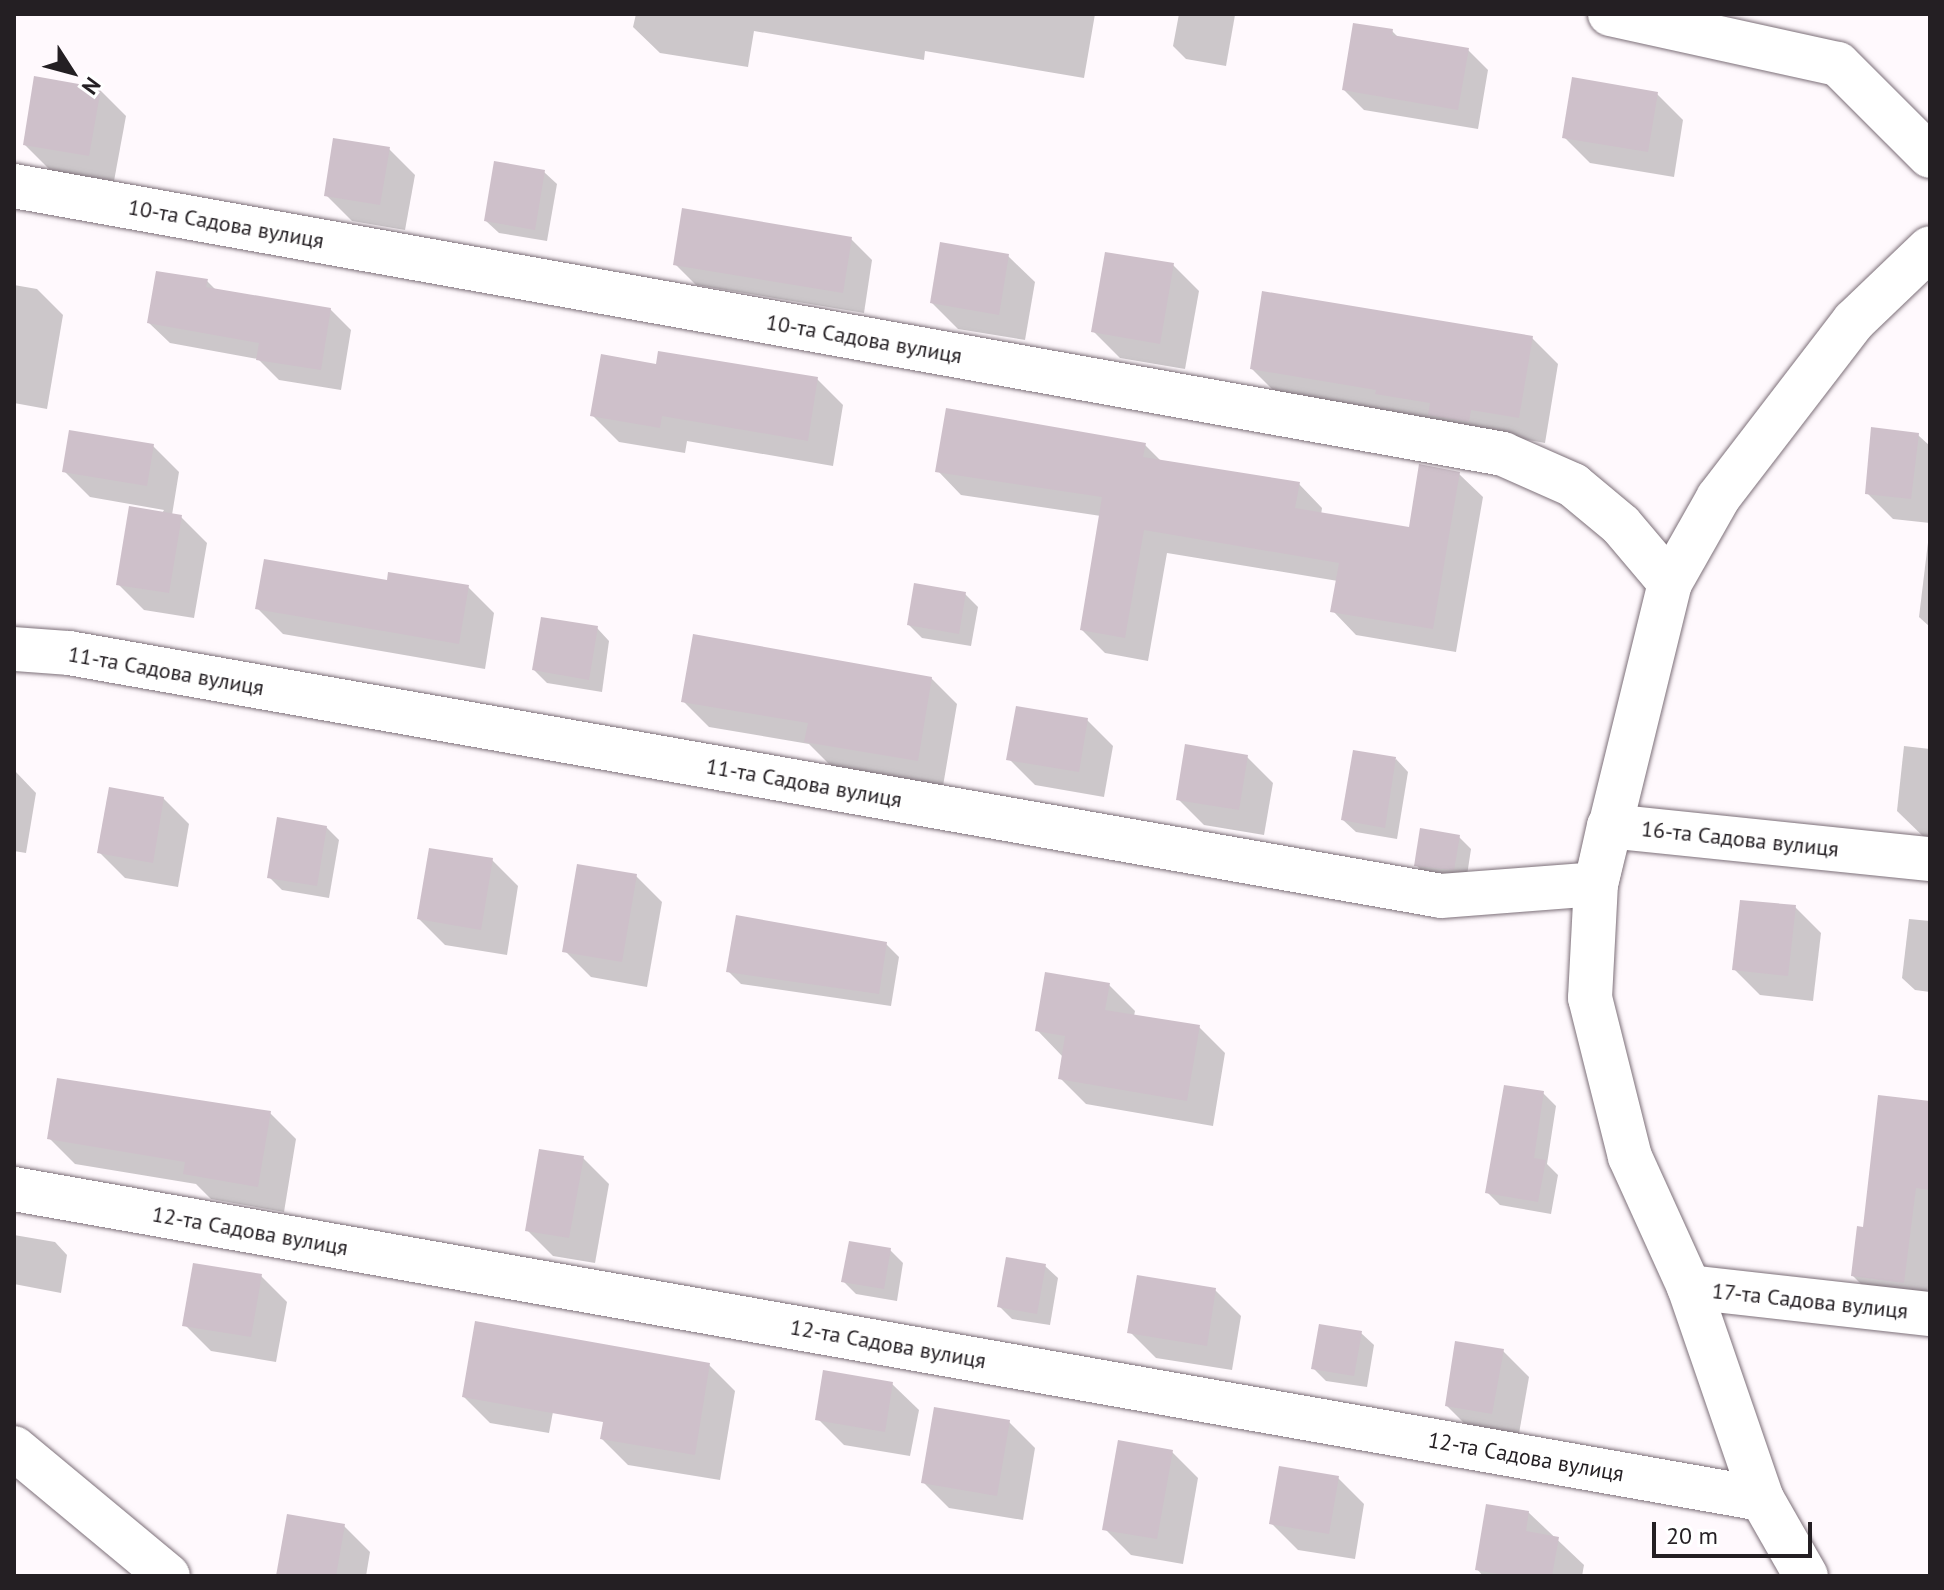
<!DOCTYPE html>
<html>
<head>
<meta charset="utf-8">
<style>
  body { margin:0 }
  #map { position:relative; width:1944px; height:1590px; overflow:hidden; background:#fff9fd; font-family:"PT Sans",sans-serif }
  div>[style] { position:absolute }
  .shadow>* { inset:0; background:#0003 }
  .building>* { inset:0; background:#cec0ca }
  .roads { filter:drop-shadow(0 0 2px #7d7079) drop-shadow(0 0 2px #7d7079) }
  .minor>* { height:44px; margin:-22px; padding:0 22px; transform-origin:22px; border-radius:22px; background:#fff }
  span { translate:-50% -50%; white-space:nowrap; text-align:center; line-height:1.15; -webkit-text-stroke:8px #fff; paint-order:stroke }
  .street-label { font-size:22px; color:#241f23 }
  .frame { position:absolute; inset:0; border:16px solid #241f23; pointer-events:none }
  .north { position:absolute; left:32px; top:32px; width:80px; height:80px; -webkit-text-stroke:6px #fff; paint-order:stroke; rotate:126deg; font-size:22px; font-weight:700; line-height:32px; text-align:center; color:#241f23 }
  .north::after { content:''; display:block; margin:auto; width:28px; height:36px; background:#241f23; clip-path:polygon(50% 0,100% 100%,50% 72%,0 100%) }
  .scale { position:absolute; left:1652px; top:1522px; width:160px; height:36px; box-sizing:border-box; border:4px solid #241f23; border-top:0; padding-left:10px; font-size:24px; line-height:28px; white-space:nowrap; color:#241f23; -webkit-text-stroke:6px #fff; paint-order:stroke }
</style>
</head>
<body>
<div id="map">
  <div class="shadow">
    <div style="clip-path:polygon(636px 14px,1095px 14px,1084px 78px,925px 51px,924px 60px,754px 31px,748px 67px,660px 53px,633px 27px)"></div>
    <div style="clip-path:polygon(1179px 14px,1235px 15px,1226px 66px,1186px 59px,1173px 46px)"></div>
    <div style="clip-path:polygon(1392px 31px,1399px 38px,1468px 50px,1488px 70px,1478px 129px,1364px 110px,1344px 90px)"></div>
    <div style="clip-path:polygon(100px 90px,126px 116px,114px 181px,51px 171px,25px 145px)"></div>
    <div style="clip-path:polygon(1657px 94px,1683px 120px,1674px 177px,1590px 163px,1564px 137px)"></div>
    <div style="clip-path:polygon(389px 149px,415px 175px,405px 230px,352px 221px,326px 195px)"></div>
    <div style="clip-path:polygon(544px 172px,557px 184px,547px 241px,499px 233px,486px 221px)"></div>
    <div style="clip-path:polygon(851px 239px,872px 260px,864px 313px,696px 285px,675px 264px)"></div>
    <div style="clip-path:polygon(1008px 256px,1035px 282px,1025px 340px,958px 329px,932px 303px)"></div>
    <div style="clip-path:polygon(1173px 265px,1199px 291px,1185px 369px,1120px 358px,1094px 332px)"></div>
    <div style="clip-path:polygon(207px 281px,217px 291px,330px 309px,351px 330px,341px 390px,279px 380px,258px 359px,170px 343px,149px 323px)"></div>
    <div style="clip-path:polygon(14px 285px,37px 289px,63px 315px,47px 409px,14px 403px)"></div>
    <div style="clip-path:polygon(1532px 338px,1558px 364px,1545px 443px,1278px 395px,1252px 369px)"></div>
    <div style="clip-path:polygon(658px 366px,817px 379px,843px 405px,833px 466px,687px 441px,685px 453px,619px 442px,593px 416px)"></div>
    <div style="clip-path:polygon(1918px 435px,1930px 446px,1930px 523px,1893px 519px,1867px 493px)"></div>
    <div style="clip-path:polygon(1145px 445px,1162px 462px,1299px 484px,1322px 508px,1321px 515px,1410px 529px,1459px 474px,1483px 497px,1456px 652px,1356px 635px,1333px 611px,1338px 581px,1167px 553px,1148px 661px,1105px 653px,1082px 630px,1101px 516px,961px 495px,938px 471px)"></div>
    <div style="clip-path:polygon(153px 446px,179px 472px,172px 515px,181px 517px,207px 543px,194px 618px,144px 610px,118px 584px,164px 510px,90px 497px,64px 471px)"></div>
    <div style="clip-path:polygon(1929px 534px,1930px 534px,1930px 627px,1919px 617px)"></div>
    <div style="clip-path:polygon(388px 582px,468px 587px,494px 613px,485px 669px,283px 634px,257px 608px)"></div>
    <div style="clip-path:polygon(965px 594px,978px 607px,971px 646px,922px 638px,909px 625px)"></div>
    <div style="clip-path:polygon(597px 628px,609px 641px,602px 692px,547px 683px,534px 670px)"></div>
    <div style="clip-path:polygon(931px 678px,957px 704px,943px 786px,833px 768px,809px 744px,709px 727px,683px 701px)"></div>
    <div style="clip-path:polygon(1087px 720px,1113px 746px,1104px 797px,1035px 785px,1009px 759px)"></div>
    <div style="clip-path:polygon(1904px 746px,1930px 749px,1930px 843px,1897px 811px)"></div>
    <div style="clip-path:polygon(1247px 757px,1273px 783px,1264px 835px,1204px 825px,1178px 799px)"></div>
    <div style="clip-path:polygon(1396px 759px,1408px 772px,1397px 839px,1356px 832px,1343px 820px)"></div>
    <div style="clip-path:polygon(14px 770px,36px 793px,26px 853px,14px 851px)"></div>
    <div style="clip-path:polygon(163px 798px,189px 824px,178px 887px,125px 878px,99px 852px)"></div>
    <div style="clip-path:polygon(326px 827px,339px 840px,329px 898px,282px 890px,269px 877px)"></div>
    <div style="clip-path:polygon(1459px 837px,1471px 849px,1466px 882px,1429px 878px,1416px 865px)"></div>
    <div style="clip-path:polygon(492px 860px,518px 886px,507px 955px,445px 945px,419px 919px)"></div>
    <div style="clip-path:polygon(636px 876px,662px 902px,647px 987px,591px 977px,565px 951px)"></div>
    <div style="clip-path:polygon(1795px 907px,1821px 933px,1813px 1001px,1760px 995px,1734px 969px)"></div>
    <div style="clip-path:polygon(1909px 919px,1930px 921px,1930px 992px,1915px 990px,1902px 978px)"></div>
    <div style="clip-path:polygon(886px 944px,899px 957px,891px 1006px,741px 984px,728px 971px)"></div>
    <div style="clip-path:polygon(1109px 985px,1135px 1011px,1134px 1016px,1199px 1027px,1225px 1053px,1213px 1126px,1086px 1104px,1060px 1078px,1063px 1057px,1037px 1030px)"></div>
    <div style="clip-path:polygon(1543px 1093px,1556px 1106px,1547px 1164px,1558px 1175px,1551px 1214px,1500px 1205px,1487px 1192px)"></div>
    <div style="clip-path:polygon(1930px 1103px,1930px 1271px,1926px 1304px,1875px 1298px,1853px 1276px,1864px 1229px)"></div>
    <div style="clip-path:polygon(270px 1113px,296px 1139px,284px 1212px,211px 1199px,196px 1184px,75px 1164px,49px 1138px)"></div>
    <div style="clip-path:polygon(583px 1158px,609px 1184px,595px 1263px,553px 1256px,527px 1230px)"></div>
    <div style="clip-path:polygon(14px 1235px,55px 1242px,67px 1255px,61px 1293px,14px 1284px)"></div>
    <div style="clip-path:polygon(890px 1250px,903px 1263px,897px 1301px,856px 1294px,843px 1281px)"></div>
    <div style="clip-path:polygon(1045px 1266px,1058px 1278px,1050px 1325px,1012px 1319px,999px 1306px)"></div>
    <div style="clip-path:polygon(261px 1276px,287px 1302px,276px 1362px,211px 1351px,185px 1325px)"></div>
    <div style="clip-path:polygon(1215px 1290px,1241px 1316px,1232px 1370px,1156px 1358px,1130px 1332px)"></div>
    <div style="clip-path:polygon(1361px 1333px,1374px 1345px,1367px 1387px,1326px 1381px,1313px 1368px)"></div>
    <div style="clip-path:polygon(1503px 1351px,1529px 1377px,1518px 1439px,1473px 1432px,1447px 1406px)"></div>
    <div style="clip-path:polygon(563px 1359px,549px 1433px,490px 1423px,464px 1397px)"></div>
    <div style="clip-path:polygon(709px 1365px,735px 1391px,720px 1480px,628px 1465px,602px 1439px)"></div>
    <div style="clip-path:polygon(892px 1384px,919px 1410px,910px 1456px,844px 1445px,818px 1419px)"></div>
    <div style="clip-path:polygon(1009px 1422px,1035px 1448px,1023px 1520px,949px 1508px,923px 1482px)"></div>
    <div style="clip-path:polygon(1172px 1452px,1198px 1478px,1183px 1564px,1131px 1555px,1105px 1529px)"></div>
    <div style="clip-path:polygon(1338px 1478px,1364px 1504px,1355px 1559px,1298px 1550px,1272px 1524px)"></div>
    <div style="clip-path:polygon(1528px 1512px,1584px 1565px,1582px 1576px,1483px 1576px,1477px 1569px)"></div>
    <div style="clip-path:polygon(344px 1526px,370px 1552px,366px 1576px,278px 1576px)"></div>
  </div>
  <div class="building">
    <div style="clip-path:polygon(1353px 23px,1393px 29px,1392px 35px,1469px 48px,1458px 110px,1342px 90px)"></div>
    <div style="clip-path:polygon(34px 76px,101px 88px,89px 156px,23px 145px)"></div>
    <div style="clip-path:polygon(1572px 77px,1658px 92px,1648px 152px,1562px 138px)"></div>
    <div style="clip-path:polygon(333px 138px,390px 147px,380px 205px,324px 196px)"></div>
    <div style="clip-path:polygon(494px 161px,545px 170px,535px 230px,484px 221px)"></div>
    <div style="clip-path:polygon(682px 208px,852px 237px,843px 293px,673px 265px)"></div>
    <div style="clip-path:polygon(940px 242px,1009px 254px,999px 315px,930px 303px)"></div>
    <div style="clip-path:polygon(1105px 252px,1174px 263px,1160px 344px,1091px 332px)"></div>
    <div style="clip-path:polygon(156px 271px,208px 279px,206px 287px,331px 308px,321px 370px,256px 360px,259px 343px,147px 323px)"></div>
    <div style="clip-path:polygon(1262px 291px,1533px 336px,1519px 418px,1471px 410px,1469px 422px,1428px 415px,1430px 403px,1375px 394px,1376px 390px,1250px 369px)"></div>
    <div style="clip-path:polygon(658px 351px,818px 377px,808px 441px,662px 416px,660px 428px,590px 416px,601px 354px,656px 364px)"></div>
    <div style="clip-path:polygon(946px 408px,1146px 443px,1143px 457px,1300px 482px,1295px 508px,1409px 527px,1419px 464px,1460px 472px,1433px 629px,1330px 612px,1339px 563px,1144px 530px,1125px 638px,1080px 630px,1102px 497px,935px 472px)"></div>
    <div style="clip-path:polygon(1871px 427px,1919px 433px,1911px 499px,1865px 494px)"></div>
    <div style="clip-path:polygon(69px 430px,154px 444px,147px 486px,62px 472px)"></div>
    <div style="clip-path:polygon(129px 506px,182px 515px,169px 593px,116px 585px)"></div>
    <div style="clip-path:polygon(264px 559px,387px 580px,388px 572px,469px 585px,459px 644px,255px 609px)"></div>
    <div style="clip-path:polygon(914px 583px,966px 592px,959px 634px,907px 625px)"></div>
    <div style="clip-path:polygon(541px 617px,598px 626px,589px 680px,532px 670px)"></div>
    <div style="clip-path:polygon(693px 634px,932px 677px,918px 761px,804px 742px,808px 723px,681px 702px)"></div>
    <div style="clip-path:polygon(1016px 706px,1088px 718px,1079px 772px,1006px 760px)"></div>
    <div style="clip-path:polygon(1185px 744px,1248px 755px,1239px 810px,1176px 800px)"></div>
    <div style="clip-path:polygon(1353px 750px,1396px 757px,1385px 828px,1341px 820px)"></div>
    <div style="clip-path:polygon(109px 787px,164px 797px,153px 863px,97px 853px)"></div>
    <div style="clip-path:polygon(277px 817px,327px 826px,317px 886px,267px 878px)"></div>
    <div style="clip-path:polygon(1420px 828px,1460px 835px,1454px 870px,1414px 866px)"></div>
    <div style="clip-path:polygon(429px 848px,493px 858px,481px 930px,417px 919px)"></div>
    <div style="clip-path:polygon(577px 864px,637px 874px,622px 962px,562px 952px)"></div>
    <div style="clip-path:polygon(1740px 900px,1796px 905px,1788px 976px,1732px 970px)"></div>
    <div style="clip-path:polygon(736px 915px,887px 942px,879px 994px,726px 972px)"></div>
    <div style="clip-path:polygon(1045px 972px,1110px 983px,1105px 1010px,1200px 1025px,1187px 1101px,1058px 1079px,1065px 1036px,1035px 1031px)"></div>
    <div style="clip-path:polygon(57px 1078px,271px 1111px,258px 1187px,183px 1174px,185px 1162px,47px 1139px)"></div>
    <div style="clip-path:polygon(1504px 1085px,1544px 1091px,1534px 1158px,1546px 1160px,1538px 1202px,1485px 1193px)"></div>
    <div style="clip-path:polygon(1878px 1095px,1930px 1101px,1930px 1190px,1916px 1188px,1904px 1283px,1851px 1276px,1857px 1226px,1863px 1227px)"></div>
    <div style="clip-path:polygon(539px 1149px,584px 1156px,569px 1238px,525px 1231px)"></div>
    <div style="clip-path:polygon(849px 1241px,891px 1248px,884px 1289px,841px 1282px)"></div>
    <div style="clip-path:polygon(1006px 1257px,1046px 1264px,1037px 1314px,997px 1307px)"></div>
    <div style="clip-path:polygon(193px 1263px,262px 1274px,251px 1337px,182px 1326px)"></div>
    <div style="clip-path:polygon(1137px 1275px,1216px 1288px,1207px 1346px,1127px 1333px)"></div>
    <div style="clip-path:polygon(475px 1321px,710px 1363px,695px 1455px,600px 1439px,603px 1422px,462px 1397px)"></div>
    <div style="clip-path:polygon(1319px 1324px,1362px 1331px,1354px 1376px,1311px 1369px)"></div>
    <div style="clip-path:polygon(1455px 1341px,1504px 1349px,1492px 1414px,1445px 1406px)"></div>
    <div style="clip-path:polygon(823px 1370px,893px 1382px,885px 1432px,815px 1420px)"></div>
    <div style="clip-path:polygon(934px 1407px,1010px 1420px,997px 1496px,921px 1483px)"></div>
    <div style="clip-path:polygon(1118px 1440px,1173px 1450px,1157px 1539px,1102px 1530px)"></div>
    <div style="clip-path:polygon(1279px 1466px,1339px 1476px,1329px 1534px,1269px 1524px)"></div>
    <div style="clip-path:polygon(1486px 1504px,1529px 1511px,1526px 1531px,1559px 1537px,1552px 1576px,1510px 1576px,1475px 1570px)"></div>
    <div style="clip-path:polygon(287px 1514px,345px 1524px,336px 1576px,276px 1576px)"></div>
  </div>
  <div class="roads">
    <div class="minor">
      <div style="left:1610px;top:14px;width:233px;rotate:12.4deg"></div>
      <div style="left:1838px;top:64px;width:130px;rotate:45deg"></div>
      <div style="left:14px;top:186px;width:1513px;rotate:10.2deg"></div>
      <div style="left:1503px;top:454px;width:77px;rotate:23.9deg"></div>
      <div style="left:1573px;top:485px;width:62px;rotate:39.8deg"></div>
      <div style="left:1621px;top:525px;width:76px;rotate:49.8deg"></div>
      <div style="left:14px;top:649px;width:55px;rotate:4.2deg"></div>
      <div style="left:69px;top:653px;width:1393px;rotate:10.04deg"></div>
      <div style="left:1441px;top:896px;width:155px;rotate:-4.4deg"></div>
      <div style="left:1596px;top:884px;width:59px;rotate:-77.4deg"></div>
      <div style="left:1609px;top:826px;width:323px;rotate:5.9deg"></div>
      <div style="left:14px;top:1189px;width:1775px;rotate:10.06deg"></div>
      <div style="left:1689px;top:1287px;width:243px;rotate:6.4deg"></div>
      <div style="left:14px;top:1448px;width:200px;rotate:39.7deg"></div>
      <div style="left:1806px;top:1576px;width:89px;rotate:-119.7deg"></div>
      <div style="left:1762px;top:1499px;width:224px;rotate:-109deg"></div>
      <div style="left:1689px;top:1287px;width:143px;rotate:-114.4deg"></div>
      <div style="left:1630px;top:1157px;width:164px;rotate:-104.1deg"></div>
      <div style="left:1590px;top:998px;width:114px;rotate:-87deg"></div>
      <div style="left:1596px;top:884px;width:310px;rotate:-76.2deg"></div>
      <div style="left:1670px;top:583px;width:98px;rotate:-60.5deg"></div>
      <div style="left:1718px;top:498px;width:223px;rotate:-52.5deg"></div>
      <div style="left:1854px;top:321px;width:105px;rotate:-43.8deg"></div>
    </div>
  </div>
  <div class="street-label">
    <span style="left:226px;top:224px;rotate:10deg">10-та Садова вулиця</span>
    <span style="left:864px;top:339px;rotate:10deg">10-та Садова вулиця</span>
    <span style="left:166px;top:671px;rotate:10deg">11-та Садова вулиця</span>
    <span style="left:804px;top:783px;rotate:10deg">11-та Садова вулиця</span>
    <span style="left:1740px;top:839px;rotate:6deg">16-та Садова вулиця</span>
    <span style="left:250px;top:1231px;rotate:10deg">12-та Садова вулиця</span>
    <span style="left:1810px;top:1301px;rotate:6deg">17-та Садова вулиця</span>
    <span style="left:888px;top:1344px;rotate:10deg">12-та Садова вулиця</span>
    <span style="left:1526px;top:1457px;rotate:10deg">12-та Садова вулиця</span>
  </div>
  <div class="frame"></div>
  <div class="north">N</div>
  <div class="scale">20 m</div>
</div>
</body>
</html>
